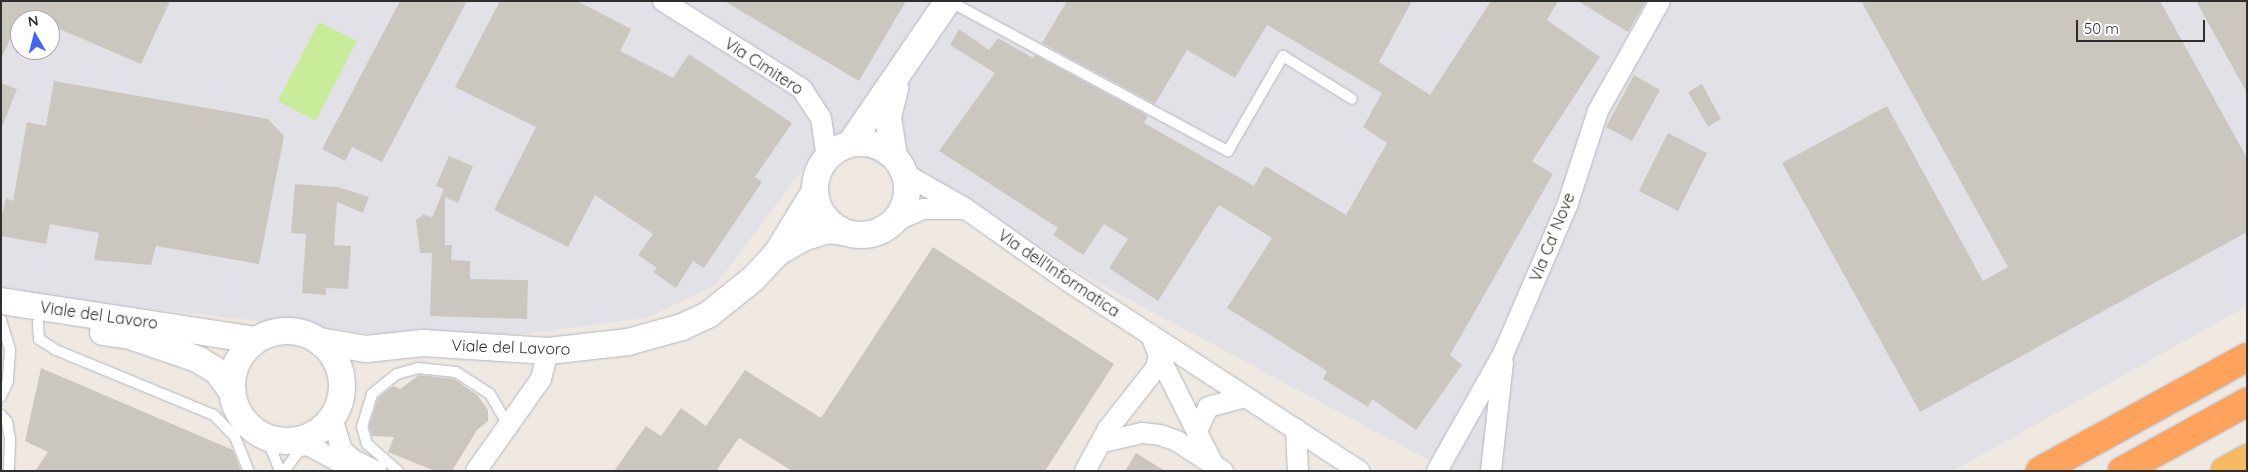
<!DOCTYPE html>
<html>
<head>
<meta charset="utf-8">
<style>
  body { margin:0 }
  #map { position:relative; width:2248px; height:472px; overflow:hidden; background:#efe9e1; font-family:Quicksand,sans-serif }
  div>[style] { position:absolute }
  .industrial>* { inset:0; background:#e3e1e8 }
  .pitch>* { inset:0; background:#c9ec9a }
  .building>* { inset:0; background:#cbc7bf }
  .roads { filter:drop-shadow(0 0 1px #b4b7c1) drop-shadow(0 0 1px #b4b7c1) }
  .service>* { height:10px; margin:-5px; padding:0 5px; transform-origin:5px; border-radius:5px; background:#fff }
  .minor>* { height:20px; margin:-10px; padding:0 10px; transform-origin:10px; border-radius:10px; background:#fff }
  .tertiary>* { height:26px; margin:-13px; padding:0 13px; transform-origin:13px; border-radius:13px; background:#fff }
  .tertiary>.ring { margin:-13px; padding:0; box-sizing:content-box; background:none; border:26px solid #fff; border-radius:50% }
  .trunk>* { height:28px; margin:-14px; padding:0 14px; transform-origin:14px; border-radius:14px; background:#f8ba60 }
  .motorway>* { height:28px; margin:-14px; padding:0 14px; transform-origin:14px; border-radius:14px; background:#ffa35c }
  span { translate:-50% -50%; white-space:nowrap; text-align:center; line-height:1.15; -webkit-text-stroke:4px #fff; paint-order:stroke }
  .street-label { font-size:16px; color:#2e2e2e }
  .frame { position:absolute; inset:0; border:2px solid #2e2e2e; pointer-events:none }
  .north { position:absolute; left:10px; top:10px; width:50px; height:50px; box-sizing:border-box; background:#fff; border:1px solid #ababab; border-radius:50%; rotate:352deg; font-size:14px; font-weight:700; line-height:20px; text-align:center; color:#2e2e2e }
  .north::after { content:''; display:block; margin:auto; width:18px; height:22px; background:#4264fb; clip-path:polygon(50% 0,100% 100%,50% 72%,0 100%) }
  .scale { position:absolute; left:2076px; top:20px; width:129px; height:22px; box-sizing:border-box; border:2px solid #2e2e2e; border-top:0; padding-left:6px; font-size:15px; line-height:18px; white-space:nowrap; color:#2e2e2e; -webkit-text-stroke:4px #fff; paint-order:stroke }
</style>
</head>
<body>
<div id="map">
  <div class="industrial">
    <div style="clip-path:polygon(evenodd,1px 1px,2247px 1px,2247px 306px,1953px 471px,1449px 471px,827px 137px,715px 286px,646px 318px,526px 334px,375px 334px,9px 293px,1px 291px,1px 1px,20px 20px,50px 20px,50px 50px,20px 50px,20px 20px)"></div>
  </div>
  <div class="pitch">
    <div style="clip-path:polygon(319px 22px,357px 41px,316px 121px,278px 101px)"></div>
  </div>
  <div class="building">
    <div style="clip-path:polygon(1px 1px,170px 1px,141px 64px,50px 25px,50px 20px,22px 13px,1px 59px)"></div>
    <div style="clip-path:polygon(400px 1px,467px 1px,382px 162px,352px 147px,345px 161px,322px 149px)"></div>
    <div style="clip-path:polygon(500px 1px,577px 1px,631px 29px,620px 51px,673px 78px,689px 54px,792px 123px,755px 177px,762px 182px,704px 268px,693px 261px,676px 288px,653px 272px,657px 268px,638px 255px,653px 234px,595px 195px,568px 247px,494px 210px,536px 127px,455px 87px)"></div>
    <div style="clip-path:polygon(724px 1px,906px 1px,859px 81px)"></div>
    <div style="clip-path:polygon(1067px 1px,1412px 1px,1379px 62px,1430px 95px,1491px 1px,1558px 1px,1547px 20px,1600px 57px,1532px 161px,1553px 174px,1450px 355px,1462px 365px,1416px 430px,1372px 399px,1368px 407px,1323px 379px,1327px 371px,1227px 308px,1272px 238px,1219px 205px,1158px 301px,1109px 268px,1128px 239px,1104px 224px,1083px 255px,1053px 235px,1058px 228px,939px 151px,995px 73px,950px 45px,959px 29px,989px 50px,998px 38px,1033px 58px,1035px 55px,1148px 116px,1144px 123px,1254px 186px,1265px 166px,1346px 215px,1387px 143px,1363px 127px,1382px 93px,1267px 25px,1235px 78px,1187px 50px,1155px 104px,1042px 43px)"></div>
    <div style="clip-path:polygon(1578px 1px,1646px 1px,1628px 32px)"></div>
    <div style="clip-path:polygon(1861px 1px,2160px 1px,2247px 158px,2247px 232px,1920px 412px,1782px 163px,1887px 106px,1983px 281px,2008px 267px)"></div>
    <div style="clip-path:polygon(2196px 1px,2247px 1px,2247px 93px)"></div>
    <div style="clip-path:polygon(1634px 75px,1660px 90px,1632px 141px,1606px 127px)"></div>
    <div style="clip-path:polygon(54px 81px,268px 119px,284px 136px,259px 264px,156px 246px,151px 265px,94px 260px,99px 233px,50px 224px,46px 244px,1px 236px,1px 219px,6px 198px,13px 201px,27px 122px,46px 126px)"></div>
    <div style="clip-path:polygon(1px 83px,17px 89px,2px 127px,1px 127px)"></div>
    <div style="clip-path:polygon(1702px 84px,1721px 119px,1708px 127px,1688px 92px)"></div>
    <div style="clip-path:polygon(1668px 133px,1707px 153px,1678px 211px,1639px 191px)"></div>
    <div style="clip-path:polygon(449px 156px,473px 166px,458px 203px,445px 197px,445px 245px,452px 245px,451px 260px,470px 261px,470px 279px,528px 280px,527px 319px,430px 316px,432px 253px,420px 253px,416px 220px,424px 214px,432px 218px,444px 189px,436px 186px)"></div>
    <div style="clip-path:polygon(295px 184px,338px 187px,369px 197px,363px 213px,337px 202px,334px 245px,351px 246px,348px 289px,326px 288px,326px 295px,302px 293px,306px 234px,291px 233px)"></div>
    <div style="clip-path:polygon(933px 247px,1114px 364px,1045px 471px,792px 471px,739px 438px,716px 471px,614px 471px,646px 426px,661px 436px,681px 408px,706px 426px,745px 370px,821px 418px)"></div>
    <div style="clip-path:polygon(41px 368px,233px 450px,241px 471px,35px 471px,48px 452px,25px 441px)"></div>
    <div style="clip-path:polygon(419px 375px,454px 379px,477px 395px,488px 410px,488px 421px,477px 430px,452px 471px,435px 471px,388px 452px,394px 437px,372px 436px,369px 427px,378px 398px,393px 386px,400px 389px)"></div>
    <div style="clip-path:polygon(1136px 453px,1165px 471px,1125px 471px)"></div>
  </div>
  <div class="roads">
    <div class="service">
      <div style="left:949px;top:1px;width:317px;rotate:28.3deg"></div>
      <div style="left:1228px;top:151px;width:110px;rotate:-59.9deg"></div>
      <div style="left:1283px;top:56px;width:81px;rotate:31.9deg"></div>
      <div style="left:1px;top:320px;width:31px;rotate:73deg"></div>
      <div style="left:10px;top:350px;width:31px;rotate:94deg"></div>
      <div style="left:8px;top:381px;width:17px;rotate:114deg"></div>
      <div style="left:38px;top:322px;width:17px;rotate:87deg"></div>
      <div style="left:39px;top:339px;width:20px;rotate:33deg"></div>
      <div style="left:56px;top:350px;width:171px;rotate:22.4deg"></div>
      <div style="left:214px;top:415px;width:30px;rotate:46deg"></div>
      <div style="left:235px;top:437px;width:37px;rotate:68deg"></div>
      <div style="left:1px;top:415px;width:9px;rotate:49deg"></div>
      <div style="left:7px;top:422px;width:17px;rotate:80deg"></div>
      <div style="left:10px;top:439px;width:32px;rotate:92deg"></div>
      <div style="left:261px;top:435px;width:14px;rotate:51deg"></div>
      <div style="left:270px;top:446px;width:27px;rotate:68deg"></div>
      <div style="left:284px;top:471px;width:25px;rotate:-53deg"></div>
      <div style="left:299px;top:451px;width:11px;rotate:-5deg"></div>
      <div style="left:398px;top:471px;width:41px;rotate:-138.9deg"></div>
      <div style="left:367px;top:444px;width:18px;rotate:-106deg"></div>
      <div style="left:362px;top:427px;width:34px;rotate:-73deg"></div>
      <div style="left:372px;top:394px;width:32px;rotate:-39deg"></div>
      <div style="left:397px;top:374px;width:22px;rotate:-16deg"></div>
      <div style="left:418px;top:368px;width:38px;rotate:6deg"></div>
      <div style="left:456px;top:372px;width:40px;rotate:32.9deg"></div>
      <div style="left:490px;top:394px;width:36px;rotate:60deg"></div>
    </div>
    <div class="minor">
      <div style="left:663px;top:1px;width:165px;rotate:32.3deg"></div>
      <div style="left:802px;top:89px;width:35px;rotate:57deg"></div>
      <div style="left:821px;top:118px;width:40px;rotate:81.5deg"></div>
      <div style="left:905px;top:174px;width:70px;rotate:29.8deg"></div>
      <div style="left:966px;top:209px;width:125px;rotate:35.2deg"></div>
      <div style="left:1068px;top:281px;width:348px;rotate:33.1deg"></div>
      <div style="left:895px;top:221px;width:30px;rotate:-23deg"></div>
      <div style="left:923px;top:209px;width:40px"></div>
      <div style="left:1159px;top:356px;width:119px;rotate:63.4deg"></div>
      <div style="left:332px;top:418px;width:34px;rotate:73deg"></div>
      <div style="left:342px;top:450px;width:15px;rotate:42deg"></div>
      <div style="left:353px;top:460px;width:26px;rotate:25deg"></div>
      <div style="left:1296px;top:429px;width:42px;rotate:87.3deg"></div>
      <div style="left:1197px;top:431px;width:26px;rotate:-65deg"></div>
      <div style="left:1208px;top:407px;width:39px;rotate:-15deg"></div>
      <div style="left:298px;top:440px;width:64px;rotate:27.8deg"></div>
      <div style="left:1103px;top:442px;width:40px;rotate:-13deg"></div>
      <div style="left:1142px;top:433px;width:18px;rotate:6deg"></div>
      <div style="left:1160px;top:435px;width:18px;rotate:19deg"></div>
      <div style="left:1177px;top:441px;width:55px;rotate:33.1deg"></div>
      <div style="left:476px;top:471px;width:113px;rotate:-54.8deg"></div>
      <div style="left:541px;top:379px;width:29px;rotate:-76deg"></div>
      <div style="left:1085px;top:471px;width:48px;rotate:-61.3deg"></div>
      <div style="left:1108px;top:429px;width:78px;rotate:-51.8deg"></div>
      <div style="left:1156px;top:368px;width:12px;rotate:-76deg"></div>
      <div style="left:1159px;top:356px;width:22px;rotate:-111deg"></div>
      <div style="left:1437px;top:471px;width:137px;rotate:-60.6deg"></div>
      <div style="left:1504px;top:352px;width:159px;rotate:-66.7deg"></div>
      <div style="left:1567px;top:206px;width:100px;rotate:-71.9deg"></div>
      <div style="left:1598px;top:111px;width:126px;rotate:-60.6deg"></div>
      <div style="left:1491px;top:471px;width:110px;rotate:-83.7deg"></div>
    </div>
    <div class="tertiary">
      <div class="ring" style="left:815px;top:143px;width:66px;height:66px"></div>
      <div style="left:850px;top:144px;width:173px;rotate:-55.6deg"></div>
      <div style="left:894px;top:156px;width:39px;rotate:-99deg"></div>
      <div style="left:888px;top:117px;width:30px;rotate:-76deg"></div>
      <div style="left:777px;top:253px;width:30px;rotate:-30deg"></div>
      <div style="left:803px;top:238px;width:25px;rotate:-18deg"></div>
      <div style="left:827px;top:230px;width:16px;rotate:7deg"></div>
      <div style="left:1px;top:301px;width:258px;rotate:8.7deg"></div>
      <div class="ring" style="left:232px;top:331px;width:84px;height:84px"></div>
      <div style="left:103px;top:332px;width:27px;rotate:8deg"></div>
      <div style="left:130px;top:336px;width:71px;rotate:18.9deg"></div>
      <div style="left:197px;top:359px;width:23px;rotate:31deg"></div>
      <div style="left:217px;top:371px;width:26px;rotate:54deg"></div>
      <div style="left:319px;top:341px;width:48px;rotate:9.7deg"></div>
      <div style="left:366px;top:349px;width:57px;rotate:-6deg"></div>
      <div style="left:423px;top:343px;width:125px;rotate:3.7deg"></div>
      <div style="left:548px;top:351px;width:81px;rotate:-6.4deg"></div>
      <div style="left:628px;top:342px;width:56px;rotate:-15.5deg"></div>
      <div style="left:682px;top:327px;width:29px;rotate:-25deg"></div>
      <div style="left:708px;top:315px;width:58px;rotate:-38.7deg"></div>
      <div style="left:753px;top:279px;width:35px;rotate:-47deg"></div>
      <div style="left:777px;top:253px;width:73px;rotate:-58.5deg"></div>
    </div>
    <div class="trunk">
      <div style="left:2225px;top:471px;width:25px;rotate:-29deg"></div>
    </div>
    <div class="motorway">
      <div style="left:2040px;top:471px;width:236px;rotate:-28.8deg"></div>
      <div style="left:2122px;top:471px;width:143px;rotate:-28.9deg"></div>
    </div>
  </div>
  <div class="street-label">
    <span style="left:764px;top:66px;rotate:33deg">Via Cimitero</span>
    <span style="left:1552px;top:237px;rotate:-68deg">Via Ca' Nove</span>
    <span style="left:1059px;top:273px;rotate:34deg">Via dell'Informatica</span>
    <span style="left:99px;top:315px;rotate:8deg">Viale del Lavoro</span>
    <span style="left:511px;top:347px;rotate:2deg">Viale del Lavoro</span>
  </div>
  <div class="frame"></div>
  <div class="north">N</div>
  <div class="scale">50 m</div>
</div>
</body>
</html>
